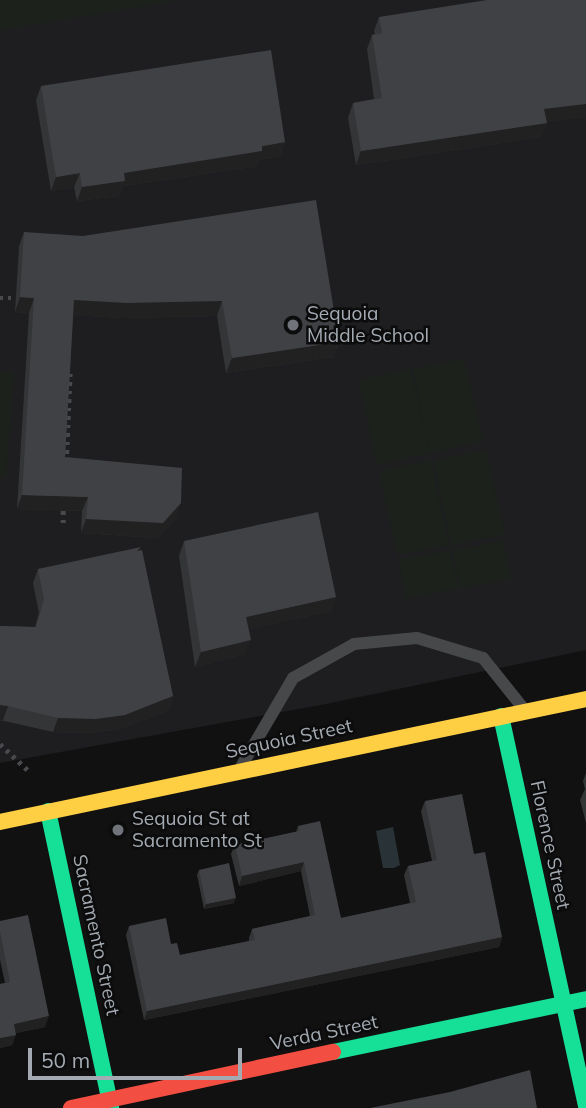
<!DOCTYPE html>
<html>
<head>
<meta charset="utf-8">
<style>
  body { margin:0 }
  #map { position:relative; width:586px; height:1108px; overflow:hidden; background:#111112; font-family:Mulish,sans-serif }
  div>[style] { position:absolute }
  .built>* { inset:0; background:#1e1e20 }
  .green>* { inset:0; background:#1c211c }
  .water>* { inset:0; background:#293236 }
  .path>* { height:4.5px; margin-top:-2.25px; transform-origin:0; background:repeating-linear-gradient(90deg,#47494c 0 3.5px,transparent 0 8.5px) }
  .lane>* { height:12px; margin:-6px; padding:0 6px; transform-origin:6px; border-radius:6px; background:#46484a }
  .fast>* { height:16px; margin:-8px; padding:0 8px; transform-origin:8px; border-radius:8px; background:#16e098 }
  .slow>* { height:16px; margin:-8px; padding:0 8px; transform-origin:8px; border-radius:8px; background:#ffcf43 }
  .jam>* { height:16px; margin:-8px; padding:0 8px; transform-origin:8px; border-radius:8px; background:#f24e42 }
  .wall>* { inset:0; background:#343536 }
  .shaded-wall>* { inset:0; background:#212122 }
  .building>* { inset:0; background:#404144 }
  .dots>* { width:19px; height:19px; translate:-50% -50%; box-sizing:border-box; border:4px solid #0c0c0d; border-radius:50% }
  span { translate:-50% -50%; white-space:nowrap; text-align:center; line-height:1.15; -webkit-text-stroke:5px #0c0c0d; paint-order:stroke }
  .poi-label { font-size:19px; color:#a3aab2 }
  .left { translate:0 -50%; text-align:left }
  .street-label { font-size:19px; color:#a3aab2 }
  .scale { position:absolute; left:28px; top:1048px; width:214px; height:32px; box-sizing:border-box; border:4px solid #a3aab2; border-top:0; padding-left:9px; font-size:21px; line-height:24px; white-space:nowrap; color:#a3aab2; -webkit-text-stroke:5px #0c0c0d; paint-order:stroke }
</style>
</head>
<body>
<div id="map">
  <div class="built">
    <div style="clip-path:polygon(0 0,586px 0,586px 650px,321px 705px,0 763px)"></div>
  </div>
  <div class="green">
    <div style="clip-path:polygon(0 0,181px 0,0 30px)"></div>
    <div style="clip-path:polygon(464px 359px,483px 441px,377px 465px,359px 380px,411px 369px,429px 450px,413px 369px)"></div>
    <div style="clip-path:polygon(0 371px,14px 372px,6px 477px,0 477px)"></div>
    <div style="clip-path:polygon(486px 450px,505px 534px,451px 545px,433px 460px)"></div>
    <div style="clip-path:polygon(431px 460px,449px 545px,397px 555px,379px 471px)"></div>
    <div style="clip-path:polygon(503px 541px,511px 579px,460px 588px,452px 550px)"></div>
    <div style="clip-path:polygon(450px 551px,458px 588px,406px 598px,399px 559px)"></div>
  </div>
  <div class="water">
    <div style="clip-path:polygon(393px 827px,400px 865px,394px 868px,383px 868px,376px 831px)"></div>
  </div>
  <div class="path">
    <div style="left:0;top:298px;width:11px"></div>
    <div style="left:66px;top:462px;width:92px;rotate:-87.5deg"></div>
    <div style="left:63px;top:523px;width:17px;rotate:-90deg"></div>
    <div style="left:0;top:744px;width:40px;rotate:43deg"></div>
  </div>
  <div class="lane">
    <div style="left:242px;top:765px;width:101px;rotate:-59.6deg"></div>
    <div style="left:293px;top:678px;width:70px;rotate:-29.1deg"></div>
    <div style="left:354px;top:644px;width:63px;rotate:-5.4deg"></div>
    <div style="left:417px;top:638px;width:69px;rotate:16.9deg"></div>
    <div style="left:483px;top:658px;width:64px;rotate:51.3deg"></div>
  </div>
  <div class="fast">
    <div style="left:501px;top:716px;width:399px;rotate:77.7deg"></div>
    <div style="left:48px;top:811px;width:304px;rotate:78deg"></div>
    <div style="left:333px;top:1052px;width:258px;rotate:-11.8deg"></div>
  </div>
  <div class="slow">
    <div style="left:0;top:822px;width:599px;rotate:-11.85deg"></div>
  </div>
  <div class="jam">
    <div style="left:71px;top:1108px;width:268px;rotate:-12.1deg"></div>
  </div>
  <div class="wall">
    <div style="clip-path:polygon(379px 17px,547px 122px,541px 137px,356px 165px,348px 118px,353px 103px,374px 99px,367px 49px,372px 35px,375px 34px,374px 31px)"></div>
    <div style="clip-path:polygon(41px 86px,285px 142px,280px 156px,259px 160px,257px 166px,123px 186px,119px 196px,77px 201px,74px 187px,51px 191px,36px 100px)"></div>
    <div style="clip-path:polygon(24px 232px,339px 342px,333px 357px,226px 373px,217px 316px,122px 318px,73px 315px,65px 457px,176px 518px,158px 538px,81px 533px,82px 511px,17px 509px,29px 313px,15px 312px,19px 246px)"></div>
    <div style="clip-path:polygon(184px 541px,336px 597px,331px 611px,249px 629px,245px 654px,195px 667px,179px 556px)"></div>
    <div style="clip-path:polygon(140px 551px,173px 696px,168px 711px,119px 729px,91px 733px,53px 732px,0 720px,0 626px,35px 627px,39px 613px,33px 583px,38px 569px)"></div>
    <div style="clip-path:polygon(586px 773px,586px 823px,580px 800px,585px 789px,583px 781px)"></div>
    <div style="clip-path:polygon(425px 801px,474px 854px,502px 937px,499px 947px,144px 1020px,126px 935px,129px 926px,171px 944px,180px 955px,249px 941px,249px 938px,252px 929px,310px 916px,301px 871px,239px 886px,231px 854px,235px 845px,296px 832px,298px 826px,341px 918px,410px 903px,404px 875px,408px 866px,432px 861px,421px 811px)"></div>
    <div style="clip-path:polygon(199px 870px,234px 903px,204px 909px,197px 875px)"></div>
    <div style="clip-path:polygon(0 921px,45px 1027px,16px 1033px,12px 1045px,0 1048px,0 984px,5px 983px,0 960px)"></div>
  </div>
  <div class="shaded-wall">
    <div style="clip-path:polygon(586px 104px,586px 118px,539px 123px,544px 109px)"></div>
    <div style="clip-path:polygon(547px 123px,541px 137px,356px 165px,361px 151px)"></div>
    <div style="clip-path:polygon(285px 142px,280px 156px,259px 160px,257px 166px,123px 186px,119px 196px,77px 201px,82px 187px,124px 173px)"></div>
    <div style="clip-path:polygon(80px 173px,74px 187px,51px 191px,56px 177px)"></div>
    <div style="clip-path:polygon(20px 297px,34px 298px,29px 313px,15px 312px)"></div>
    <div style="clip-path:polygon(74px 300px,222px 301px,217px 316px,122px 318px,69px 315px)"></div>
    <div style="clip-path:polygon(339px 342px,333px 357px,226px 373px,232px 358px)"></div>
    <div style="clip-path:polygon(22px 495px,88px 497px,82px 511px,17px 509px)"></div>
    <div style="clip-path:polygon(181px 503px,176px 518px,158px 538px,81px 533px,86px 519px)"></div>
    <div style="clip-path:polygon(336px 597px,331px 611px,241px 631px,246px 617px)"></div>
    <div style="clip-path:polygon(251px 640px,245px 654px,195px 667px,201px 652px)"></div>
    <div style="clip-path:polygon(173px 696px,168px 711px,119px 729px,91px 733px,53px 732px,58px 718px)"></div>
    <div style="clip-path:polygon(0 705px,8px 706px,3px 720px,0 720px)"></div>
    <div style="clip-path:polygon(304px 862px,301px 871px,239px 886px,242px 876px)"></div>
    <div style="clip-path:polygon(236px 898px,234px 903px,204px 909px,206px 904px)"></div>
    <div style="clip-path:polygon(502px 937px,499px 947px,144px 1020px,147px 1011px)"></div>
    <div style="clip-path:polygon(49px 1016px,45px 1027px,10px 1034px,14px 1024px)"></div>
    <div style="clip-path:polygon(16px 1035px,12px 1045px,0 1048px,0 1038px)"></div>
  </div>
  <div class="building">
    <div style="clip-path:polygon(487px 0,586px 0,586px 104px,544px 109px,547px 123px,361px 151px,353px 103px,382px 98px,372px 35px,382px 33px,379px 17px)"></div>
    <div style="clip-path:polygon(271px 50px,285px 142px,262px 146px,262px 151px,124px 173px,125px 181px,82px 187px,80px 173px,56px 177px,41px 86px)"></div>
    <div style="clip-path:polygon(316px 200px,339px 342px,232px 358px,222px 301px,127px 303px,74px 300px,65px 457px,182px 468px,181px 503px,163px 523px,86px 519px,88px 497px,22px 495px,34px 298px,20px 297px,24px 232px,83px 236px)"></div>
    <div style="clip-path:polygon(318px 512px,336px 597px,246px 617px,251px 640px,201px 652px,184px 541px)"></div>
    <div style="clip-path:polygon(141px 547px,137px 551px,142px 550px,173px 696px,125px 715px,96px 719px,58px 718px,8px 706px,0 705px,0 626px,36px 627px,44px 599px,38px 569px)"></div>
    <div style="clip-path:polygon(462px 794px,474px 854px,485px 852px,502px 937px,147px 1011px,129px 926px,166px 918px,171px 944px,177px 943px,180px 955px,255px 940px,252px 929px,315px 915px,304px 862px,242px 876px,235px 845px,299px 831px,298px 826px,320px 821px,341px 918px,416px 902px,408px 866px,437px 860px,425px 801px)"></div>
    <div style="clip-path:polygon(229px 863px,236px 898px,206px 904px,199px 870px)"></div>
    <div style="clip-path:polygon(28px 915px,49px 1016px,14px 1024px,16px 1035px,0 1038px,0 984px,10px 982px,0 931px,0 921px)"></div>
    <div style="clip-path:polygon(530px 1070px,537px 1108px,370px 1108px,450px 1092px)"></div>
  </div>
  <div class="dots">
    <div style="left:293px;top:325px;background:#70747a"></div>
    <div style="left:118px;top:830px;background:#70747a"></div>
  </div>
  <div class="poi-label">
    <span class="left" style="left:307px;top:325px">Sequoia<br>Middle School</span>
    <span class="left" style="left:132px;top:830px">Sequoia St at<br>Sacramento St</span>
  </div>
  <div class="street-label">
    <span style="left:289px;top:739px;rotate:-12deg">Sequoia Street</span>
    <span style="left:550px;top:845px;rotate:78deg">Florence Street</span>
    <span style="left:96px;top:935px;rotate:78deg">Sacramento Street</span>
    <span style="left:324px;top:1033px;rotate:-12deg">Verda Street</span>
  </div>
  <div class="scale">50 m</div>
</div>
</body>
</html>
